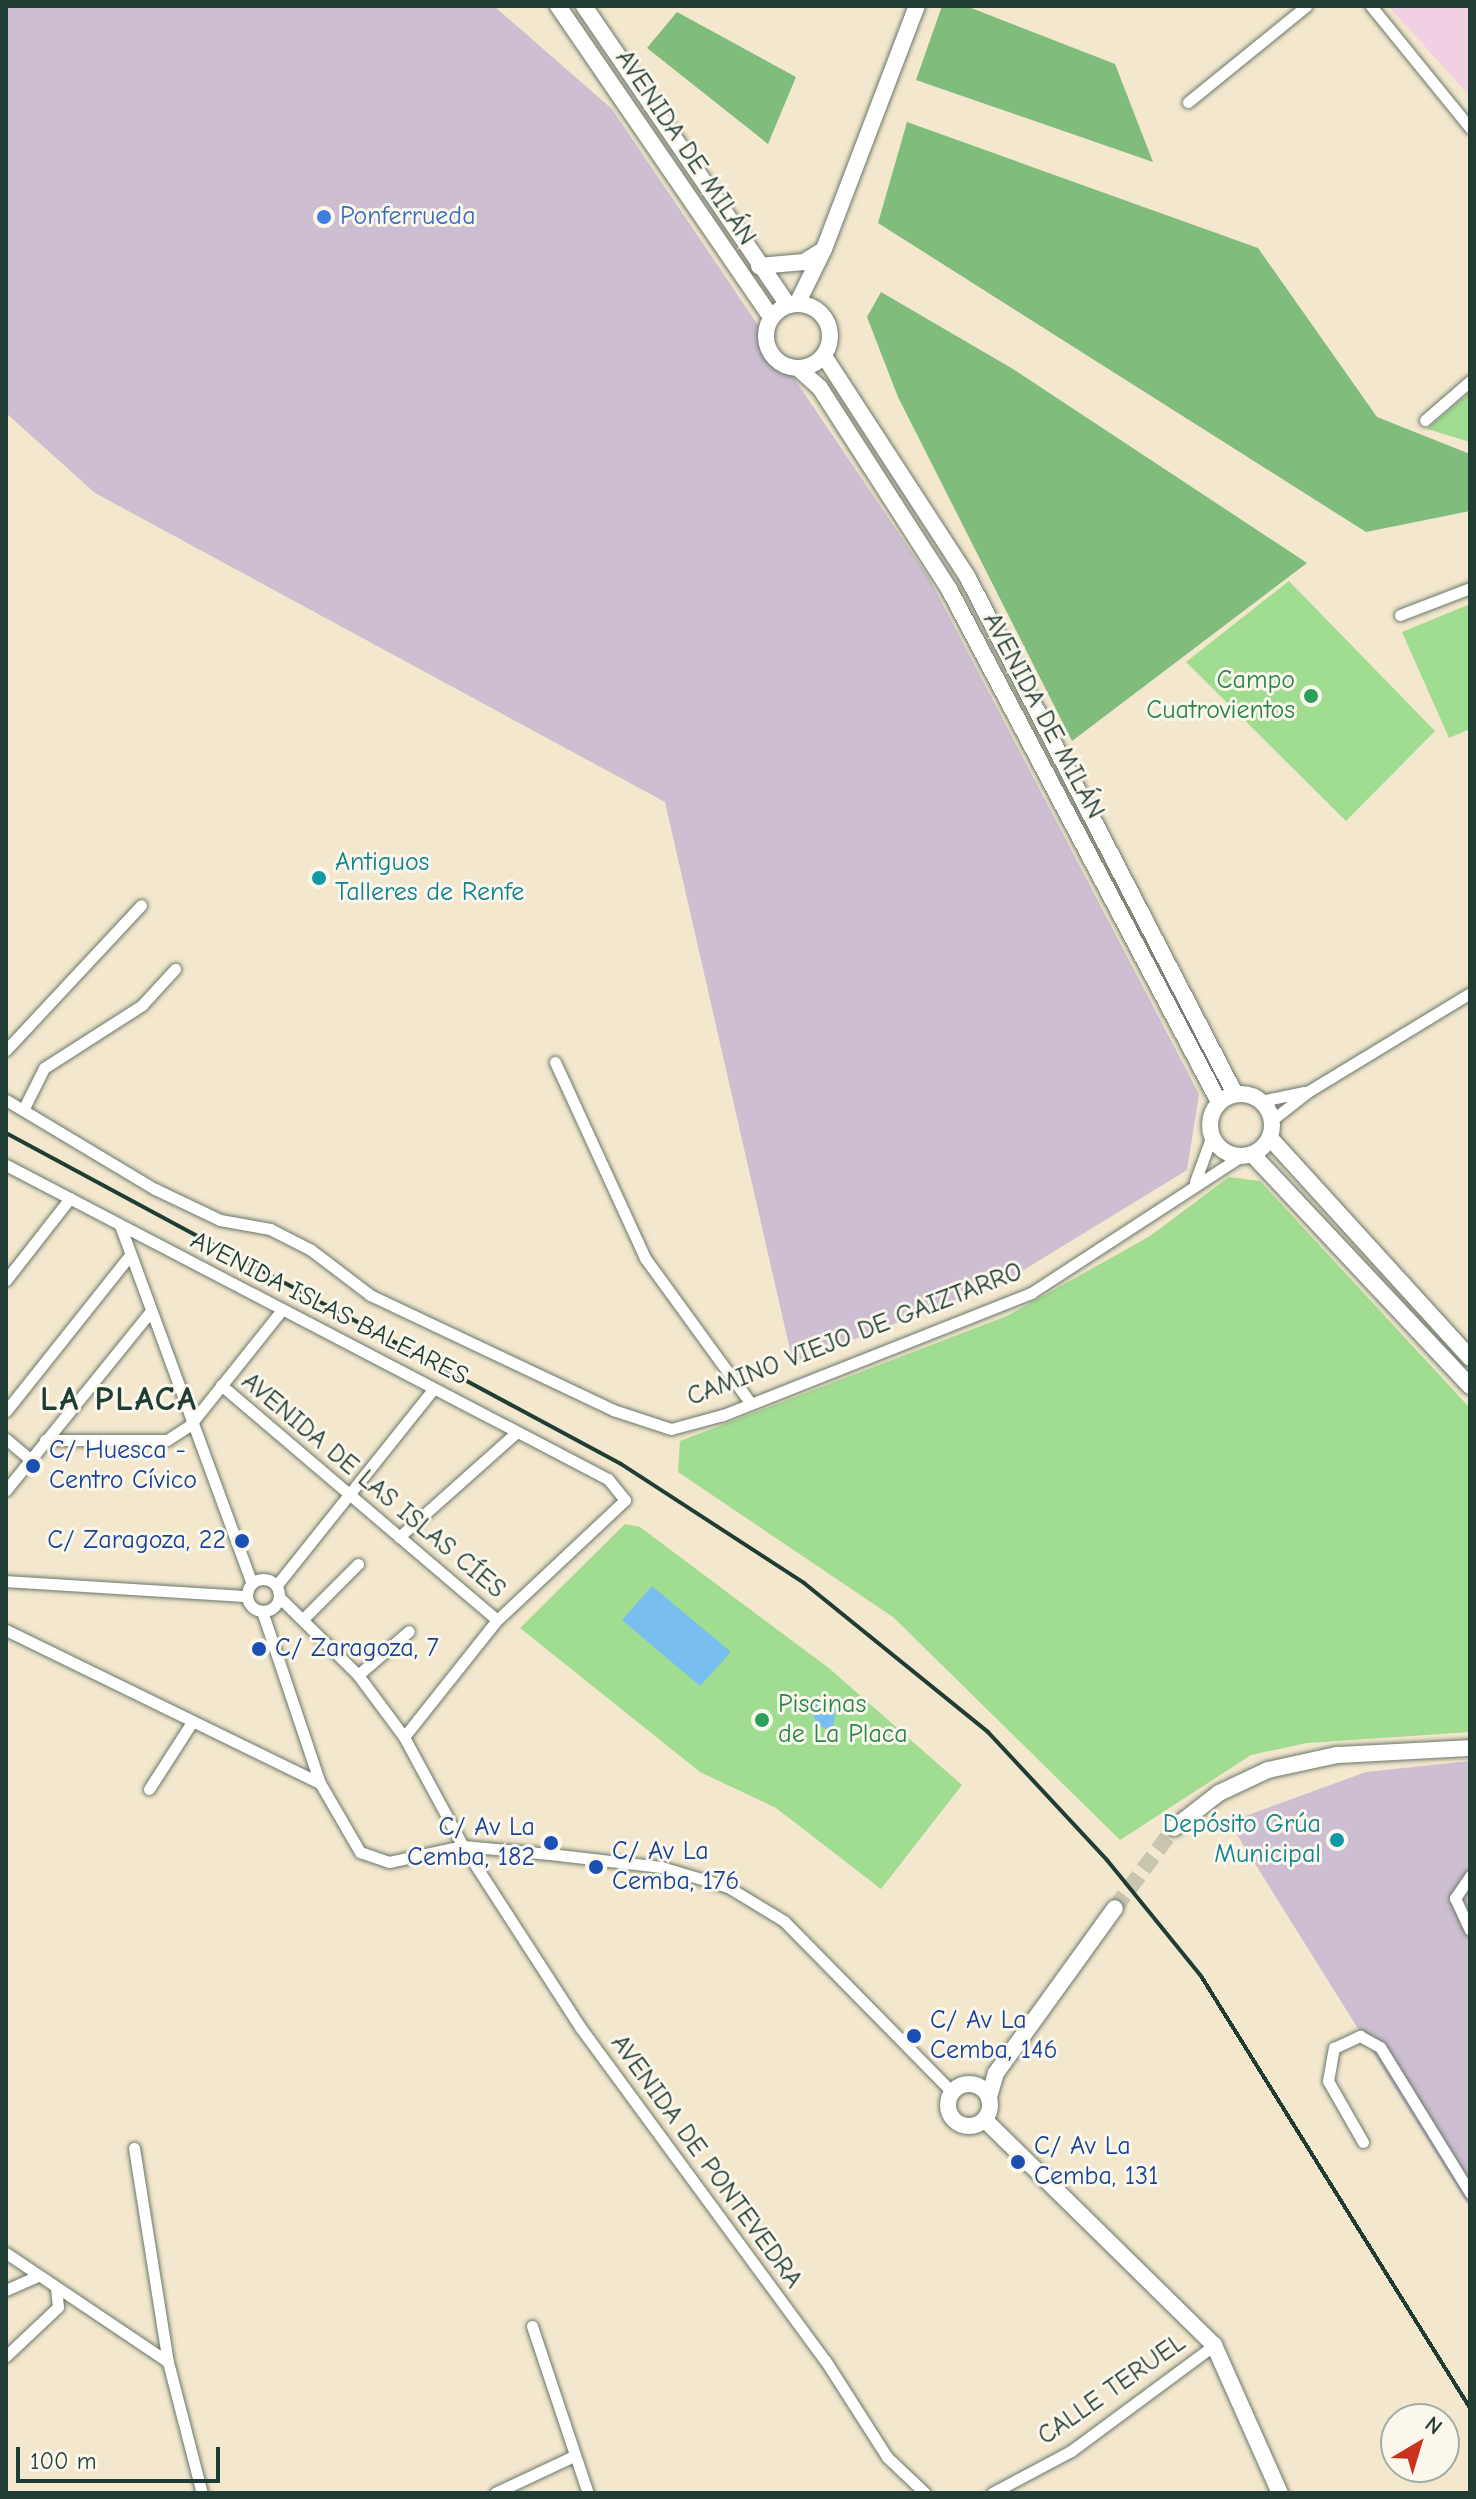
<!DOCTYPE html>
<html>
<head>
<meta charset="utf-8">
<style>
  body { margin:0 }
  #map { position:relative; width:1476px; height:2499px; overflow:hidden; background:#f3e7ce; font-family:"Comic Neue",sans-serif }
  div>[style] { position:absolute }
  .built>* { inset:0; background:#f1d0e4 }
  .industrial>* { inset:0; background:#cebed1 }
  .green>* { inset:0; background:#a1dd91 }
  .forest>* { inset:0; background:#80bc7b }
  .water>* { inset:0; background:#78bff0 }
  .secondary-tunnel>* { height:16px; margin-top:-8px; transform-origin:0; background:repeating-linear-gradient(90deg,#c9c5af 0 16px,transparent 0 24px) }
  .roads { filter:drop-shadow(0 0 2px #69786a) drop-shadow(0 0 2px #69786a) }
  .street>* { height:11px; margin:-5.5px; padding:0 5.5px; transform-origin:5.5px; border-radius:5.5px; background:#fff }
  .street>.ring { margin:-5.5px; padding:0; box-sizing:content-box; background:none; border:11px solid #fff; border-radius:50% }
  .secondary>* { height:16px; margin:-8px; padding:0 8px; transform-origin:8px; border-radius:8px; background:#fff }
  .secondary>.ring { margin:-8px; padding:0; box-sizing:content-box; background:none; border:16px solid #fff; border-radius:50% }
  .rail>* { height:4px; margin:-2px; padding:0 2px; transform-origin:2px; border-radius:2px; background:#1f3d34 }
  .dots>* { width:22px; height:22px; translate:-50% -50%; box-sizing:border-box; border:4px solid #fbf7ec; border-radius:50% }
  span { translate:-50% -50%; white-space:nowrap; text-align:center; line-height:1.15; -webkit-text-stroke:6px #fbf7ec; paint-order:stroke }
  .street-label { font-size:26px; color:#1f3d34 }
  .shop-label { font-size:26px; color:#366cbe }
  .left { translate:0 -50%; text-align:left }
  .leisure-label { font-size:26px; color:#27864d }
  .right { translate:-100% -50%; text-align:right }
  .culture-label { font-size:26px; color:#0d838f }
  .transit-label { font-size:26px; color:#164399 }
  .district-label { font-size:34px; color:#1f3d34; font-weight:700; letter-spacing:2px }
  .frame { position:absolute; inset:0; border:8px solid #1f3d34; pointer-events:none }
  .north { position:absolute; left:1380px; top:2403px; width:80px; height:80px; box-sizing:border-box; background:#fbf7ec; border:2px solid #a3ada2; border-radius:50%; rotate:38deg; font-size:22px; font-weight:700; line-height:32px; text-align:center; color:#1f3d34 }
  .north::after { content:''; display:block; margin:auto; width:28px; height:36px; background:#c8321e; clip-path:polygon(50% 0,100% 100%,50% 72%,0 100%) }
  .scale { position:absolute; left:16px; top:2447px; width:204px; height:36px; box-sizing:border-box; border:4px solid #1f3d34; border-top:0; padding-left:10px; font-size:24px; line-height:28px; white-space:nowrap; color:#1f3d34; -webkit-text-stroke:6px #fbf7ec; paint-order:stroke }
</style>
</head>
<body>
<div id="map">
  <div class="built">
    <div style="clip-path:polygon(1388px 6px,1470px 6px,1470px 96px)"></div>
  </div>
  <div class="industrial">
    <div style="clip-path:polygon(6px 6px,494px 6px,612px 109px,929px 578px,1199px 1094px,1187px 1170px,1009px 1279px,793px 1363px,665px 802px,95px 493px,6px 413px)"></div>
    <div style="clip-path:polygon(1470px 1761px,1470px 2208px,1229px 1822px,1366px 1772px)"></div>
  </div>
  <div class="green">
    <div style="clip-path:polygon(1470px 392px,1470px 442px,1427px 429px)"></div>
    <div style="clip-path:polygon(1289px 581px,1435px 731px,1346px 821px,1186px 662px)"></div>
    <div style="clip-path:polygon(1470px 604px,1470px 729px,1449px 738px,1402px 632px)"></div>
    <div style="clip-path:polygon(1229px 1177px,1260px 1181px,1470px 1408px,1470px 1732px,1307px 1743px,1251px 1755px,1120px 1840px,893px 1617px,678px 1472px,680px 1441px,1007px 1316px,1150px 1236px)"></div>
    <div style="clip-path:polygon(625px 1524px,640px 1527px,830px 1669px,962px 1785px,881px 1889px,776px 1808px,700px 1772px,520px 1628px)"></div>
  </div>
  <div class="forest">
    <div style="clip-path:polygon(942px 6px,966px 6px,1115px 64px,1153px 162px,916px 80px)"></div>
    <div style="clip-path:polygon(677px 12px,796px 77px,768px 144px,647px 48px)"></div>
    <div style="clip-path:polygon(907px 122px,1258px 248px,1377px 417px,1470px 454px,1470px 511px,1366px 532px,878px 223px)"></div>
    <div style="clip-path:polygon(881px 292px,1013px 369px,1307px 563px,1072px 741px,898px 397px,867px 317px)"></div>
  </div>
  <div class="water">
    <div style="clip-path:polygon(652px 1586px,731px 1652px,700px 1686px,622px 1620px)"></div>
    <div style="clip-path:polygon(808px 1702px,836px 1709px,832px 1731px,817px 1725px)"></div>
  </div>
  <div class="secondary-tunnel">
    <div style="left:1115px;top:1908px;width:99px;rotate:-53.6deg"></div>
  </div>
  <div class="roads">
    <div class="street">
      <div style="left:1371px;top:6px;width:157px;rotate:50.9deg"></div>
      <div style="left:1188px;top:102px;width:152px;rotate:-39.1deg"></div>
      <div style="left:1425px;top:420px;width:60px;rotate:-40.9deg"></div>
      <div style="left:1400px;top:615px;width:75px;rotate:-21.1deg"></div>
      <div style="left:6px;top:1050px;width:198px;rotate:-47deg"></div>
      <div style="left:555px;top:1062px;width:216px;rotate:65.3deg"></div>
      <div style="left:645px;top:1258px;width:180px;rotate:54deg"></div>
      <div style="left:6px;top:1100px;width:174px;rotate:30.9deg"></div>
      <div style="left:155px;top:1189px;width:72px;rotate:25.5deg"></div>
      <div style="left:220px;top:1220px;width:51px;rotate:10.2deg"></div>
      <div style="left:270px;top:1229px;width:46px;rotate:27.1deg"></div>
      <div style="left:311px;top:1250px;width:74px;rotate:37.3deg"></div>
      <div style="left:370px;top:1295px;width:269px;rotate:25.3deg"></div>
      <div style="left:613px;top:1410px;width:61px;rotate:18.1deg"></div>
      <div style="left:671px;top:1429px;width:54px;rotate:-15.1deg"></div>
      <div style="left:723px;top:1415px;width:331px;rotate:-21.6deg"></div>
      <div style="left:1031px;top:1293px;width:249px;rotate:-33.1deg"></div>
      <div style="left:1261px;top:1101px;width:44px;rotate:-11.8deg"></div>
      <div style="left:23px;top:1110px;width:47px;rotate:-63.4deg"></div>
      <div style="left:44px;top:1068px;width:117px;rotate:-32.7deg"></div>
      <div style="left:142px;top:1005px;width:49px;rotate:-47.5deg"></div>
      <div style="left:1272px;top:1120px;width:47px;rotate:-38.1deg"></div>
      <div style="left:1309px;top:1091px;width:188px;rotate:-31.3deg"></div>
      <div style="left:6px;top:1165px;width:679px;rotate:27.55deg"></div>
      <div style="left:608px;top:1479px;width:27px;rotate:51deg"></div>
      <div style="left:625px;top:1500px;width:175px;rotate:136.8deg"></div>
      <div style="left:497px;top:1620px;width:149px;rotate:128.5deg"></div>
      <div style="left:1195px;top:1182px;width:47px;rotate:-70deg"></div>
      <div style="left:120px;top:1225px;width:382px;rotate:69.8deg"></div>
      <div style="left:6px;top:1280px;width:104px;rotate:-52deg"></div>
      <div style="left:221px;top:1385px;width:362px;rotate:40.4deg"></div>
      <div style="left:6px;top:1411px;width:199px;rotate:-51.5deg"></div>
      <div style="left:6px;top:1439px;width:31px;rotate:40deg"></div>
      <div style="left:45px;top:1440px;width:122px"></div>
      <div style="left:167px;top:1440px;width:27px;rotate:-33deg"></div>
      <div style="left:190px;top:1425px;width:146px;rotate:-51.4deg"></div>
      <div style="left:6px;top:1490px;width:229px;rotate:-51deg"></div>
      <div style="left:399px;top:1537px;width:158px;rotate:-41.7deg"></div>
      <div class="ring" style="left:247px;top:1579px;width:21px;height:21px"></div>
      <div style="left:6px;top:1581px;width:241px;rotate:3.6deg"></div>
      <div style="left:276px;top:1586px;width:252px;rotate:-51.4deg"></div>
      <div style="left:279px;top:1597px;width:111px;rotate:44.6deg"></div>
      <div style="left:358px;top:1675px;width:77px;rotate:53.4deg"></div>
      <div style="left:404px;top:1737px;width:124px;rotate:61.6deg"></div>
      <div style="left:463px;top:1846px;width:216px;rotate:57.1deg"></div>
      <div style="left:580px;top:2027px;width:413px;rotate:53.7deg"></div>
      <div style="left:825px;top:2360px;width:115px;rotate:57.4deg"></div>
      <div style="left:887px;top:2457px;width:52px;rotate:43.5deg"></div>
      <div style="left:262px;top:1611px;width:182px;rotate:71.4deg"></div>
      <div style="left:320px;top:1783px;width:80px;rotate:59.9deg"></div>
      <div style="left:360px;top:1852px;width:31px;rotate:19deg"></div>
      <div style="left:389px;top:1862px;width:76px;rotate:-12.2deg"></div>
      <div style="left:463px;top:1846px;width:87px;rotate:5.3deg"></div>
      <div style="left:550px;top:1854px;width:112px;rotate:6.7deg"></div>
      <div style="left:661px;top:1867px;width:70px;rotate:16.6deg"></div>
      <div style="left:728px;top:1887px;width:66px;rotate:31.3deg"></div>
      <div style="left:784px;top:1921px;width:240px;rotate:45.5deg"></div>
      <div style="left:305px;top:1617px;width:75px;rotate:-45deg"></div>
      <div style="left:6px;top:1630px;width:349px;rotate:26deg"></div>
      <div style="left:358px;top:1675px;width:67px;rotate:-40.8deg"></div>
      <div style="left:149px;top:1789px;width:80px;rotate:-57.3deg"></div>
      <div style="left:1470px;top:1876px;width:27px;rotate:124deg"></div>
      <div style="left:1455px;top:1898px;width:35px;rotate:65deg"></div>
      <div style="left:1363px;top:2142px;width:70px;rotate:-119.8deg"></div>
      <div style="left:1328px;top:2081px;width:34px;rotate:-80deg"></div>
      <div style="left:1334px;top:2048px;width:29px;rotate:-25deg"></div>
      <div style="left:1360px;top:2036px;width:23px;rotate:29deg"></div>
      <div style="left:1380px;top:2047px;width:172px;rotate:58.3deg"></div>
      <div style="left:134px;top:2148px;width:217px;rotate:81deg"></div>
      <div style="left:6px;top:2253px;width:195px;rotate:33.9deg"></div>
      <div style="left:168px;top:2362px;width:135px;rotate:75.5deg"></div>
      <div style="left:6px;top:2290px;width:36px;rotate:-24deg"></div>
      <div style="left:532px;top:2326px;width:176px;rotate:71.5deg"></div>
      <div style="left:6px;top:2356px;width:71px;rotate:-43.3deg"></div>
      <div style="left:58px;top:2307px;width:20px;rotate:-96deg"></div>
      <div style="left:495px;top:2493px;width:87px;rotate:-25.1deg"></div>
      <div style="left:992px;top:2493px;width:89px;rotate:-28deg"></div>
      <div style="left:1071px;top:2451px;width:178px;rotate:-36.5deg"></div>
    </div>
    <div class="secondary">
      <div style="left:558px;top:6px;width:378px;rotate:55.6deg"></div>
      <div style="left:584px;top:6px;width:362px;rotate:55.7deg"></div>
      <div style="left:759px;top:266px;width:45px;rotate:-5.1deg"></div>
      <div style="left:804px;top:262px;width:22px;rotate:-32deg"></div>
      <div class="ring" style="left:766px;top:304px;width:48px;height:48px"></div>
      <div style="left:797px;top:304px;width:61px;rotate:-63.9deg"></div>
      <div style="left:824px;top:249px;width:260px;rotate:-69.1deg"></div>
      <div style="left:824px;top:356px;width:262px;rotate:57deg"></div>
      <div style="left:967px;top:576px;width:583px;rotate:62.64deg"></div>
      <div style="left:799px;top:369px;width:28px;rotate:42deg"></div>
      <div style="left:820px;top:388px;width:239px;rotate:57.3deg"></div>
      <div style="left:949px;top:589px;width:580px;rotate:62.24deg"></div>
      <div class="ring" style="left:1210px;top:1094px;width:46px;height:46px"></div>
      <div style="left:1270px;top:1138px;width:297px;rotate:47.7deg"></div>
      <div style="left:1253px;top:1155px;width:317px;rotate:46.8deg"></div>
      <div style="left:1174px;top:1828px;width:57px;rotate:-37.9deg"></div>
      <div style="left:1219px;top:1793px;width:54px;rotate:-25.1deg"></div>
      <div style="left:1268px;top:1770px;width:71px;rotate:-12.3deg"></div>
      <div style="left:1337px;top:1755px;width:133px;rotate:-3deg"></div>
      <div class="ring" style="left:948px;top:2084px;width:26px;height:26px"></div>
      <div style="left:989px;top:2097px;width:25px;rotate:-74deg"></div>
      <div style="left:996px;top:2073px;width:203px;rotate:-54.2deg"></div>
      <div style="left:985px;top:2120px;width:321px;rotate:44.5deg"></div>
      <div style="left:1214px;top:2345px;width:162px;rotate:66deg"></div>
    </div>
  </div>
  <div class="rail">
    <div style="left:6px;top:1133px;width:698px;rotate:28.29deg"></div>
    <div style="left:621px;top:1464px;width:218px;rotate:33deg"></div>
    <div style="left:804px;top:1583px;width:237px;rotate:39deg"></div>
    <div style="left:988px;top:1732px;width:175px;rotate:47.1deg"></div>
    <div style="left:1107px;top:1860px;width:149px;rotate:51deg"></div>
    <div style="left:1201px;top:1976px;width:509px;rotate:58.09deg"></div>
  </div>
  <div class="dots">
    <div style="left:324px;top:217px;background:#3f7fe0"></div>
    <div style="left:1311px;top:696px;background:#2e9e5b"></div>
    <div style="left:319px;top:878px;background:#0f9aa8"></div>
    <div style="left:33px;top:1466px;background:#1a4fb4"></div>
    <div style="left:242px;top:1541px;background:#1a4fb4"></div>
    <div style="left:259px;top:1649px;background:#1a4fb4"></div>
    <div style="left:762px;top:1720px;background:#2e9e5b"></div>
    <div style="left:1337px;top:1840px;background:#0f9aa8"></div>
    <div style="left:551px;top:1843px;background:#1a4fb4"></div>
    <div style="left:596px;top:1867px;background:#1a4fb4"></div>
    <div style="left:914px;top:2036px;background:#1a4fb4"></div>
    <div style="left:1018px;top:2162px;background:#1a4fb4"></div>
  </div>
  <div class="street-label">
    <span style="left:685px;top:148px;rotate:56deg">AVENIDA DE MILÁN</span>
    <span style="left:1043px;top:716px;rotate:62deg">AVENIDA DE MILÁN</span>
    <span style="left:329px;top:1309px;rotate:27deg">AVENIDA ISLAS BALEARES</span>
    <span style="left:855px;top:1335px;rotate:-21deg">CAMINO VIEJO DE GAIZTARRO</span>
    <span style="left:373px;top:1486px;rotate:40deg">AVENIDA DE LAS ISLAS CÍES</span>
    <span style="left:706px;top:2162px;rotate:54deg">AVENIDA DE PONTEVEDRA</span>
    <span style="left:1112px;top:2390px;rotate:-35deg">CALLE TERUEL</span>
  </div>
  <div class="shop-label">
    <span class="left" style="left:340px;top:217px">Ponferrueda</span>
  </div>
  <div class="leisure-label">
    <span class="right" style="left:1295px;top:696px">Campo<br>Cuatrovientos</span>
    <span class="left" style="left:778px;top:1720px">Piscinas<br>de La Placa</span>
  </div>
  <div class="culture-label">
    <span class="left" style="left:335px;top:878px">Antiguos<br>Talleres de Renfe</span>
    <span class="right" style="left:1321px;top:1840px">Depósito Grúa<br>Municipal</span>
  </div>
  <div class="transit-label">
    <span class="left" style="left:49px;top:1466px">C/ Huesca -<br>Centro Cívico</span>
    <span class="right" style="left:226px;top:1541px">C/ Zaragoza, 22</span>
    <span class="left" style="left:275px;top:1649px">C/ Zaragoza, 7</span>
    <span class="right" style="left:535px;top:1843px">C/ Av La<br>Cemba, 182</span>
    <span class="left" style="left:612px;top:1867px">C/ Av La<br>Cemba, 176</span>
    <span class="left" style="left:930px;top:2036px">C/ Av La<br>Cemba, 146</span>
    <span class="left" style="left:1034px;top:2162px">C/ Av La<br>Cemba, 131</span>
  </div>
  <div class="district-label">
    <span style="left:119px;top:1400px">LA PLACA</span>
  </div>
  <div class="frame"></div>
  <div class="north">N</div>
  <div class="scale">100 m</div>
</div>
</body>
</html>
